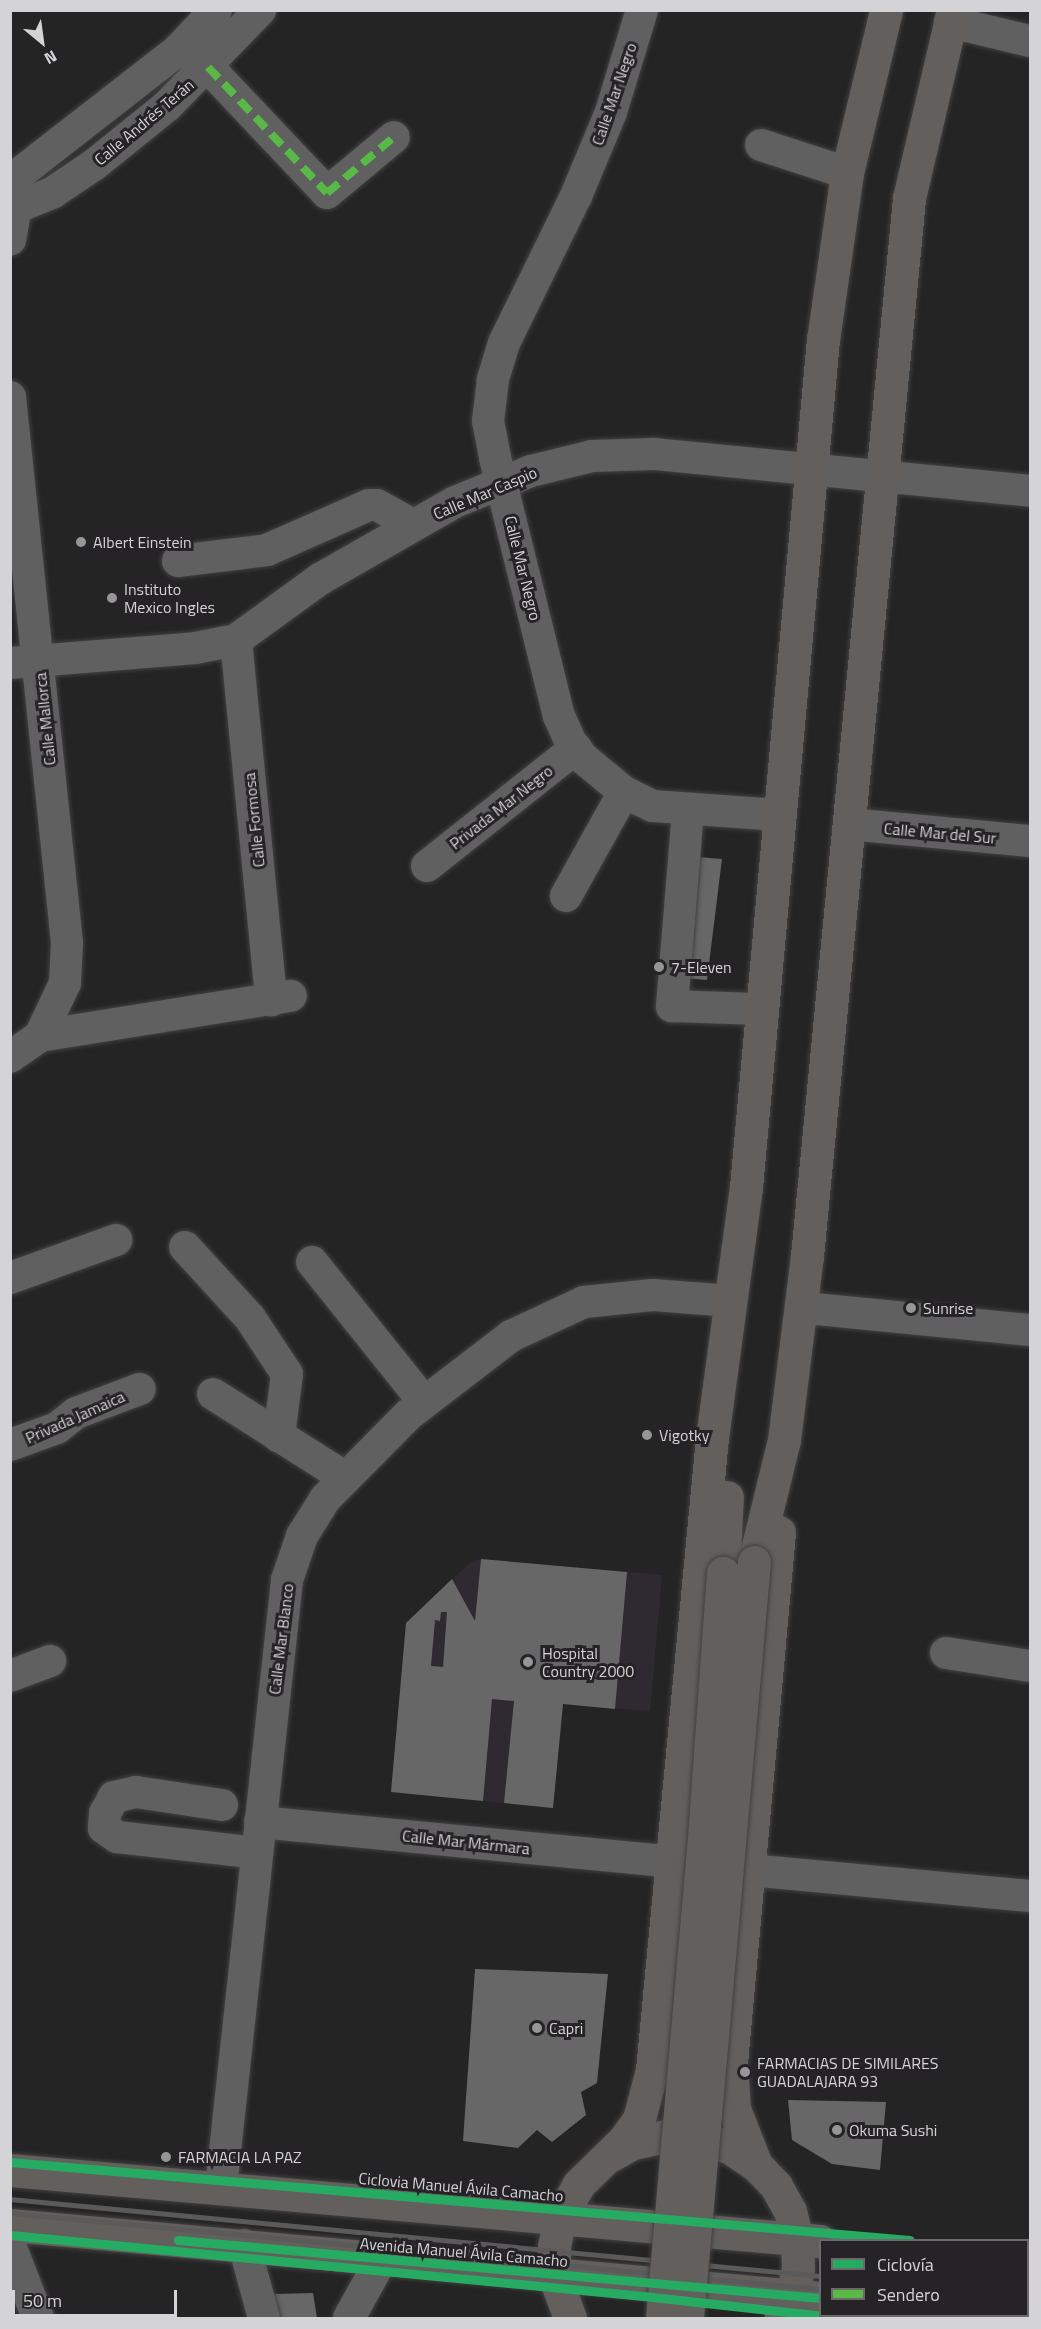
<!DOCTYPE html>
<html>
<head>
<meta charset="utf-8">
<style>
  body { margin:0 }
  #map { position:relative; width:1041px; height:2329px; overflow:hidden; background:#252425; font-family:"Titillium Web",sans-serif }
  div>[style] { position:absolute }
  .built>* { inset:0; background:#2f2a31 }
  .building>* { inset:0; background:#686768 }
  .roads { filter:drop-shadow(0 0 2px #414142) drop-shadow(0 0 2px #414142) }
  .minor>* { height:32px; margin:-16px; padding:0 16px; transform-origin:16px; border-radius:16px; background:#606060 }
  .major>* { height:33px; margin:-16.5px; padding:0 16.5px; transform-origin:16.5px; border-radius:16.5px; background:#635f5c }
  .rail>* { height:4.5px; margin:-2.25px; padding:0 2.25px; transform-origin:2.25px; border-radius:2.25px; background:#5b5a5b }
  .bridges { filter:drop-shadow(0 0 2px #414142) drop-shadow(0 0 2px #414142) }
  .major-bridge>* { height:33px; margin:-16.5px; padding:0 16.5px; transform-origin:16.5px; border-radius:16.5px; background:#635f5c }
  .quiet>* { height:8px; margin-top:-4px; transform-origin:0; background:repeating-linear-gradient(90deg,#58b947 0 15px,transparent 0 23px) }
  .cycleway>* { height:9px; margin:-4.5px; padding:0 4.5px; transform-origin:4.5px; border-radius:4.5px; background:#26ab63 }
  .dots>* { width:16px; height:16px; translate:-50% -50%; box-sizing:border-box; border:3px solid #252326; border-radius:50% }
  span { translate:-50% -50%; white-space:nowrap; text-align:center; line-height:1.15; -webkit-text-stroke:6px #252326; paint-order:stroke }
  .street-label { font-size:16px; color:#d4d3d5 }
  .poi-label { font-size:16px; color:#d4d3d5 }
  .left { translate:0 -50%; text-align:left }
  .frame { position:absolute; inset:0; border:12px solid #d4d3d5; pointer-events:none }
  .legend { position:absolute; left:819px; top:2239px; width:210px; height:78px; box-sizing:border-box; background:#252326; border:2px solid #6b696c; margin:0; padding:8px 10px; list-style:none; font-size:18px; color:#d4d3d5 }
  .legend li { display:flex; align-items:center; gap:12px; height:30px }
  .legend b { width:30px; border:2px solid #6b696c }
  .north { position:absolute; left:12px; top:12px; width:60px; height:60px; -webkit-text-stroke:4px #252326; paint-order:stroke; rotate:151deg; font-size:16px; font-weight:700; line-height:24px; text-align:center; color:#d4d3d5 }
  .north::after { content:''; display:block; margin:auto; width:21px; height:27px; background:#d4d3d5; clip-path:polygon(50% 0,100% 100%,50% 72%,0 100%) }
  .scale { position:absolute; left:12px; top:2290px; width:165px; height:27px; box-sizing:border-box; border:3px solid #d4d3d5; border-top:0; padding-left:8px; font-size:18px; line-height:21px; white-space:nowrap; color:#d4d3d5; -webkit-text-stroke:4px #252326; paint-order:stroke }
</style>
</head>
<body>
<div id="map">
  <div class="built">
    <div style="clip-path:polygon(481px 1559px,662px 1575px,650px 1711px,563px 1704px,553px 1808px,391px 1792px,406px 1623px,472px 1561px)"></div>
  </div>
  <div class="building">
    <div style="clip-path:polygon(697px 857px,722px 859px,707px 980px,682px 978px)"></div>
    <div style="clip-path:polygon(evenodd,481px 1559px,627px 1572px,615px 1709px,563px 1704px,553px 1808px,504px 1803px,514px 1701px,492px 1699px,483px 1801px,391px 1792px,406px 1623px,452px 1579px,475px 1621px,481px 1559px,441px 1612px,447px 1612px,443px 1667px,431px 1666px,435px 1620px,440px 1621px,441px 1612px)"></div>
    <div style="clip-path:polygon(475px 1969px,608px 1974px,597px 2083px,581px 2092px,586px 2115px,552px 2142px,537px 2130px,518px 2148px,463px 2141px)"></div>
    <div style="clip-path:polygon(788px 2100px,886px 2102px,880px 2170px,832px 2164px,792px 2140px)"></div>
    <div style="clip-path:polygon(313px 2293px,317px 2318px,278px 2318px,274px 2294px)"></div>
  </div>
  <div class="roads">
    <div class="minor">
      <div style="left:642px;top:10px;width:107px;rotate:106.9deg"></div>
      <div style="left:611px;top:112px;width:91px;rotate:112.6deg"></div>
      <div style="left:576px;top:196px;width:164px;rotate:116.1deg"></div>
      <div style="left:504px;top:343px;width:39px;rotate:107deg"></div>
      <div style="left:493px;top:380px;width:41px;rotate:97deg"></div>
      <div style="left:488px;top:421px;width:38px;rotate:79deg"></div>
      <div style="left:495px;top:458px;width:266px;rotate:76.1deg"></div>
      <div style="left:559px;top:716px;width:27px;rotate:66deg"></div>
      <div style="left:570px;top:741px;width:21px;rotate:53deg"></div>
      <div style="left:583px;top:758px;width:53px;rotate:39.7deg"></div>
      <div style="left:624px;top:792px;width:32px;rotate:26deg"></div>
      <div style="left:653px;top:806px;width:126px;rotate:4.1deg"></div>
      <div style="left:950px;top:22px;width:82px;rotate:13.4deg"></div>
      <div style="left:208px;top:67px;width:173px;rotate:46.6deg"></div>
      <div style="left:327px;top:193px;width:87px;rotate:-39.9deg"></div>
      <div style="left:761px;top:145px;width:90px;rotate:18deg"></div>
      <div style="left:10px;top:181px;width:213px;rotate:-37.9deg"></div>
      <div style="left:178px;top:50px;width:55px;rotate:-46.5deg"></div>
      <div style="left:10px;top:200px;width:13px;rotate:67deg"></div>
      <div style="left:15px;top:212px;width:28px;rotate:100deg"></div>
      <div style="left:10px;top:210px;width:45px;rotate:-22deg"></div>
      <div style="left:52px;top:193px;width:52px;rotate:-34deg"></div>
      <div style="left:95px;top:164px;width:92px;rotate:-38.9deg"></div>
      <div style="left:167px;top:106px;width:134px;rotate:-45.9deg"></div>
      <div style="left:10px;top:397px;width:549px;rotate:84.04deg"></div>
      <div style="left:67px;top:943px;width:40px;rotate:92.9deg"></div>
      <div style="left:65px;top:983px;width:59px;rotate:115.3deg"></div>
      <div style="left:178px;top:561px;width:90px;rotate:-7deg"></div>
      <div style="left:267px;top:550px;width:111px;rotate:-23.8deg"></div>
      <div style="left:369px;top:505px;width:8px"></div>
      <div style="left:377px;top:505px;width:41px;rotate:29.1deg"></div>
      <div style="left:236px;top:640px;width:362px;rotate:84.4deg"></div>
      <div style="left:10px;top:663px;width:186px;rotate:-4.6deg"></div>
      <div style="left:195px;top:648px;width:42px;rotate:-11deg"></div>
      <div style="left:236px;top:640px;width:104px;rotate:-36deg"></div>
      <div style="left:320px;top:579px;width:155px;rotate:-29.7deg"></div>
      <div style="left:455px;top:502px;width:82px;rotate:-22.2deg"></div>
      <div style="left:531px;top:471px;width:63px;rotate:-13.8deg"></div>
      <div style="left:592px;top:456px;width:62px;rotate:-1.8deg"></div>
      <div style="left:654px;top:454px;width:378px;rotate:5.6deg"></div>
      <div style="left:688px;top:811px;width:196px;rotate:94.7deg"></div>
      <div style="left:672px;top:1006px;width:88px;rotate:2deg"></div>
      <div style="left:849px;top:824px;width:182px;rotate:5.4deg"></div>
      <div style="left:427px;top:866px;width:190px;rotate:-38.4deg"></div>
      <div style="left:566px;top:896px;width:119px;rotate:-60.9deg"></div>
      <div style="left:10px;top:1057px;width:37px;rotate:-35deg"></div>
      <div style="left:40px;top:1036px;width:254px;rotate:-9.1deg"></div>
      <div style="left:185px;top:1247px;width:96px;rotate:47.5deg"></div>
      <div style="left:250px;top:1318px;width:67px;rotate:56.5deg"></div>
      <div style="left:287px;top:1374px;width:63px;rotate:97.4deg"></div>
      <div style="left:312px;top:1262px;width:179px;rotate:51.3deg"></div>
      <div style="left:10px;top:1278px;width:113px;rotate:-19.7deg"></div>
      <div style="left:815px;top:1309px;width:216px;rotate:5.6deg"></div>
      <div style="left:213px;top:1394px;width:157px;rotate:32.3deg"></div>
      <div style="left:10px;top:1445px;width:50px;rotate:-19.9deg"></div>
      <div style="left:57px;top:1428px;width:24px;rotate:-38deg"></div>
      <div style="left:76px;top:1413px;width:68px;rotate:-20.6deg"></div>
      <div style="left:946px;top:1653px;width:85px;rotate:8.8deg"></div>
      <div style="left:10px;top:1676px;width:43px;rotate:-20.6deg"></div>
      <div style="left:222px;top:1805px;width:87px;rotate:-171.4deg"></div>
      <div style="left:136px;top:1792px;width:23px;rotate:167deg"></div>
      <div style="left:114px;top:1797px;width:18px;rotate:119deg"></div>
      <div style="left:105px;top:1813px;width:15px;rotate:94deg"></div>
      <div style="left:104px;top:1828px;width:16px;rotate:35deg"></div>
      <div style="left:117px;top:1837px;width:141px;rotate:6.5deg"></div>
      <div style="left:260px;top:1822px;width:414px;rotate:5.5deg"></div>
      <div style="left:749px;top:1870px;width:282px;rotate:5.3deg"></div>
      <div style="left:221px;top:2188px;width:612px;rotate:-83.8deg"></div>
      <div style="left:287px;top:1580px;width:46px;rotate:-71.2deg"></div>
      <div style="left:302px;top:1536px;width:44px;rotate:-58.1deg"></div>
      <div style="left:325px;top:1499px;width:118px;rotate:-45.3deg"></div>
      <div style="left:408px;top:1415px;width:130px;rotate:-37.5deg"></div>
      <div style="left:511px;top:1336px;width:81px;rotate:-25deg"></div>
      <div style="left:584px;top:1302px;width:69px;rotate:-5.8deg"></div>
      <div style="left:653px;top:1295px;width:78px;rotate:4.4deg"></div>
      <div style="left:10px;top:2245px;width:78px;rotate:69deg"></div>
      <div style="left:244px;top:2245px;width:76px;rotate:74.7deg"></div>
      <div style="left:349px;top:2318px;width:66px;rotate:-61.1deg"></div>
    </div>
    <div class="major">
      <div style="left:754px;top:1562px;width:126px;rotate:-76.2deg"></div>
      <div style="left:784px;top:1440px;width:185px;rotate:-82.9deg"></div>
      <div style="left:807px;top:1256px;width:1063px;rotate:-84.49deg"></div>
      <div style="left:909px;top:198px;width:193px;rotate:-76.8deg"></div>
      <div style="left:723px;top:1573px;width:76px;rotate:-87deg"></div>
      <div style="left:611px;top:2155px;width:25px;rotate:-29deg"></div>
      <div style="left:633px;top:2143px;width:33px;rotate:-12deg"></div>
      <div style="left:665px;top:2136px;width:33px;rotate:2deg"></div>
      <div style="left:698px;top:2137px;width:33px;rotate:18deg"></div>
      <div style="left:729px;top:2147px;width:32px;rotate:34deg"></div>
      <div style="left:756px;top:2165px;width:29px;rotate:46deg"></div>
      <div style="left:776px;top:2186px;width:29px;rotate:61deg"></div>
      <div style="left:790px;top:2211px;width:29px;rotate:76deg"></div>
      <div style="left:797px;top:2239px;width:29px;rotate:88deg"></div>
      <div style="left:798px;top:2268px;width:29px;rotate:102deg"></div>
      <div style="left:792px;top:2296px;width:25px;rotate:117deg"></div>
      <div style="left:756px;top:2165px;width:60px;rotate:-111.4deg"></div>
      <div style="left:734px;top:2109px;width:46px;rotate:-93.7deg"></div>
      <div style="left:731px;top:2063px;width:533px;rotate:-84.83deg"></div>
      <div style="left:10px;top:2170px;width:813px;rotate:5.01deg"></div>
      <div style="left:10px;top:2225px;width:813px;rotate:5.15deg"></div>
      <div style="left:1028px;top:2260px;width:2px;rotate:27deg"></div>
      <div style="left:1005px;top:2316px;width:25px;rotate:5deg"></div>
      <div style="left:570px;top:2318px;width:46px;rotate:-110.4deg"></div>
      <div style="left:554px;top:2275px;width:29px;rotate:-90deg"></div>
      <div style="left:554px;top:2246px;width:29px;rotate:-78deg"></div>
      <div style="left:560px;top:2218px;width:38px;rotate:-61deg"></div>
      <div style="left:578px;top:2185px;width:64px;rotate:-44.4deg"></div>
      <div style="left:624px;top:2140px;width:26px;rotate:-54deg"></div>
      <div style="left:639px;top:2119px;width:51px;rotate:-75.1deg"></div>
      <div style="left:652px;top:2070px;width:635px;rotate:-84.58deg"></div>
      <div style="left:712px;top:1438px;width:253px;rotate:-82.3deg"></div>
      <div style="left:746px;top:1187px;width:850px;rotate:-84.81deg"></div>
      <div style="left:823px;top:340px;width:169px;rotate:-81.8deg"></div>
      <div style="left:847px;top:173px;width:168px;rotate:-76.5deg"></div>
    </div>
  </div>
  <div class="rail">
    <div style="left:10px;top:2199px;width:814px;rotate:5.43deg"></div>
    <div style="left:10px;top:2213px;width:814px;rotate:5.36deg"></div>
    <div style="left:1028px;top:2296px;width:2px;rotate:27deg"></div>
    <div style="left:1028px;top:2308px;width:2px;rotate:27deg"></div>
  </div>
  <div class="bridges">
    <div class="major-bridge">
      <div style="left:662px;top:2318px;width:469px;rotate:-85deg"></div>
      <div style="left:703px;top:1851px;width:279px;rotate:-85.9deg"></div>
      <div style="left:687px;top:2318px;width:759px;rotate:-84.94deg"></div>
    </div>
  </div>
  <div class="quiet">
    <div style="left:208px;top:67px;width:173px;rotate:46.6deg"></div>
    <div style="left:327px;top:193px;width:87px;rotate:-39.9deg"></div>
  </div>
  <div class="cycleway">
    <div style="left:10px;top:2162px;width:903px;rotate:4.95deg"></div>
    <div style="left:10px;top:2235px;width:636px;rotate:5.5deg"></div>
    <div style="left:643px;top:2296px;width:200px;rotate:6.3deg"></div>
    <div style="left:178px;top:2240px;width:645px;rotate:5.16deg"></div>
  </div>
  <div class="dots">
    <div style="left:81px;top:542px;background:#979697"></div>
    <div style="left:112px;top:598px;background:#979697"></div>
    <div style="left:659px;top:967px;background:#979697"></div>
    <div style="left:911px;top:1308px;background:#979697"></div>
    <div style="left:647px;top:1435px;background:#979697"></div>
    <div style="left:528px;top:1662px;background:#979697"></div>
    <div style="left:537px;top:2028px;background:#979697"></div>
    <div style="left:745px;top:2072px;background:#979697"></div>
    <div style="left:837px;top:2130px;background:#979697"></div>
    <div style="left:166px;top:2157px;background:#979697"></div>
  </div>
  <div class="street-label">
    <span style="left:614px;top:94px;rotate:-71deg">Calle Mar Negro</span>
    <span style="left:144px;top:122px;rotate:-40deg">Calle Andrés Terán</span>
    <span style="left:485px;top:493px;rotate:-23deg">Calle Mar Caspio</span>
    <span style="left:523px;top:568px;rotate:76deg">Calle Mar Negro</span>
    <span style="left:45px;top:719px;rotate:-96deg">Calle Mallorca</span>
    <span style="left:501px;top:807px;rotate:-38deg">Privada Mar Negro</span>
    <span style="left:254px;top:820px;rotate:-96deg">Calle Formosa</span>
    <span style="left:940px;top:833px;rotate:5deg">Calle Mar del Sur</span>
    <span style="left:75px;top:1417px;rotate:-24deg">Privada Jamaica</span>
    <span style="left:281px;top:1639px;rotate:-83deg">Calle Mar Blanco</span>
    <span style="left:466px;top:1842px;rotate:6deg">Calle Mar Mármara</span>
    <span style="left:461px;top:2187px;rotate:5deg">Ciclovia Manuel Ávila Camacho</span>
    <span style="left:464px;top:2252px;rotate:5deg">Avenida Manuel Ávila Camacho</span>
  </div>
  <div class="poi-label">
    <span class="left" style="left:93px;top:542px">Albert Einstein</span>
    <span class="left" style="left:124px;top:598px">Instituto<br>Mexico Ingles</span>
    <span class="left" style="left:671px;top:967px">7-Eleven</span>
    <span class="left" style="left:923px;top:1308px">Sunrise</span>
    <span class="left" style="left:659px;top:1435px">Vigotky</span>
    <span class="left" style="left:542px;top:1662px">Hospital<br>Country 2000</span>
    <span class="left" style="left:549px;top:2028px">Capri</span>
    <span class="left" style="left:757px;top:2072px">FARMACIAS DE SIMILARES<br>GUADALAJARA 93</span>
    <span class="left" style="left:849px;top:2130px">Okuma Sushi</span>
    <span class="left" style="left:178px;top:2157px">FARMACIA LA PAZ</span>
  </div>
  <div class="frame"></div>
  <ul class="legend">
  <li><b style="height:8px;background:#26ab63"></b>Ciclovía</li>
  <li><b style="height:8px;background:#58b947"></b>Sendero</li>
  </ul>
  <div class="north">N</div>
  <div class="scale">50 m</div>
</div>
</body>
</html>
